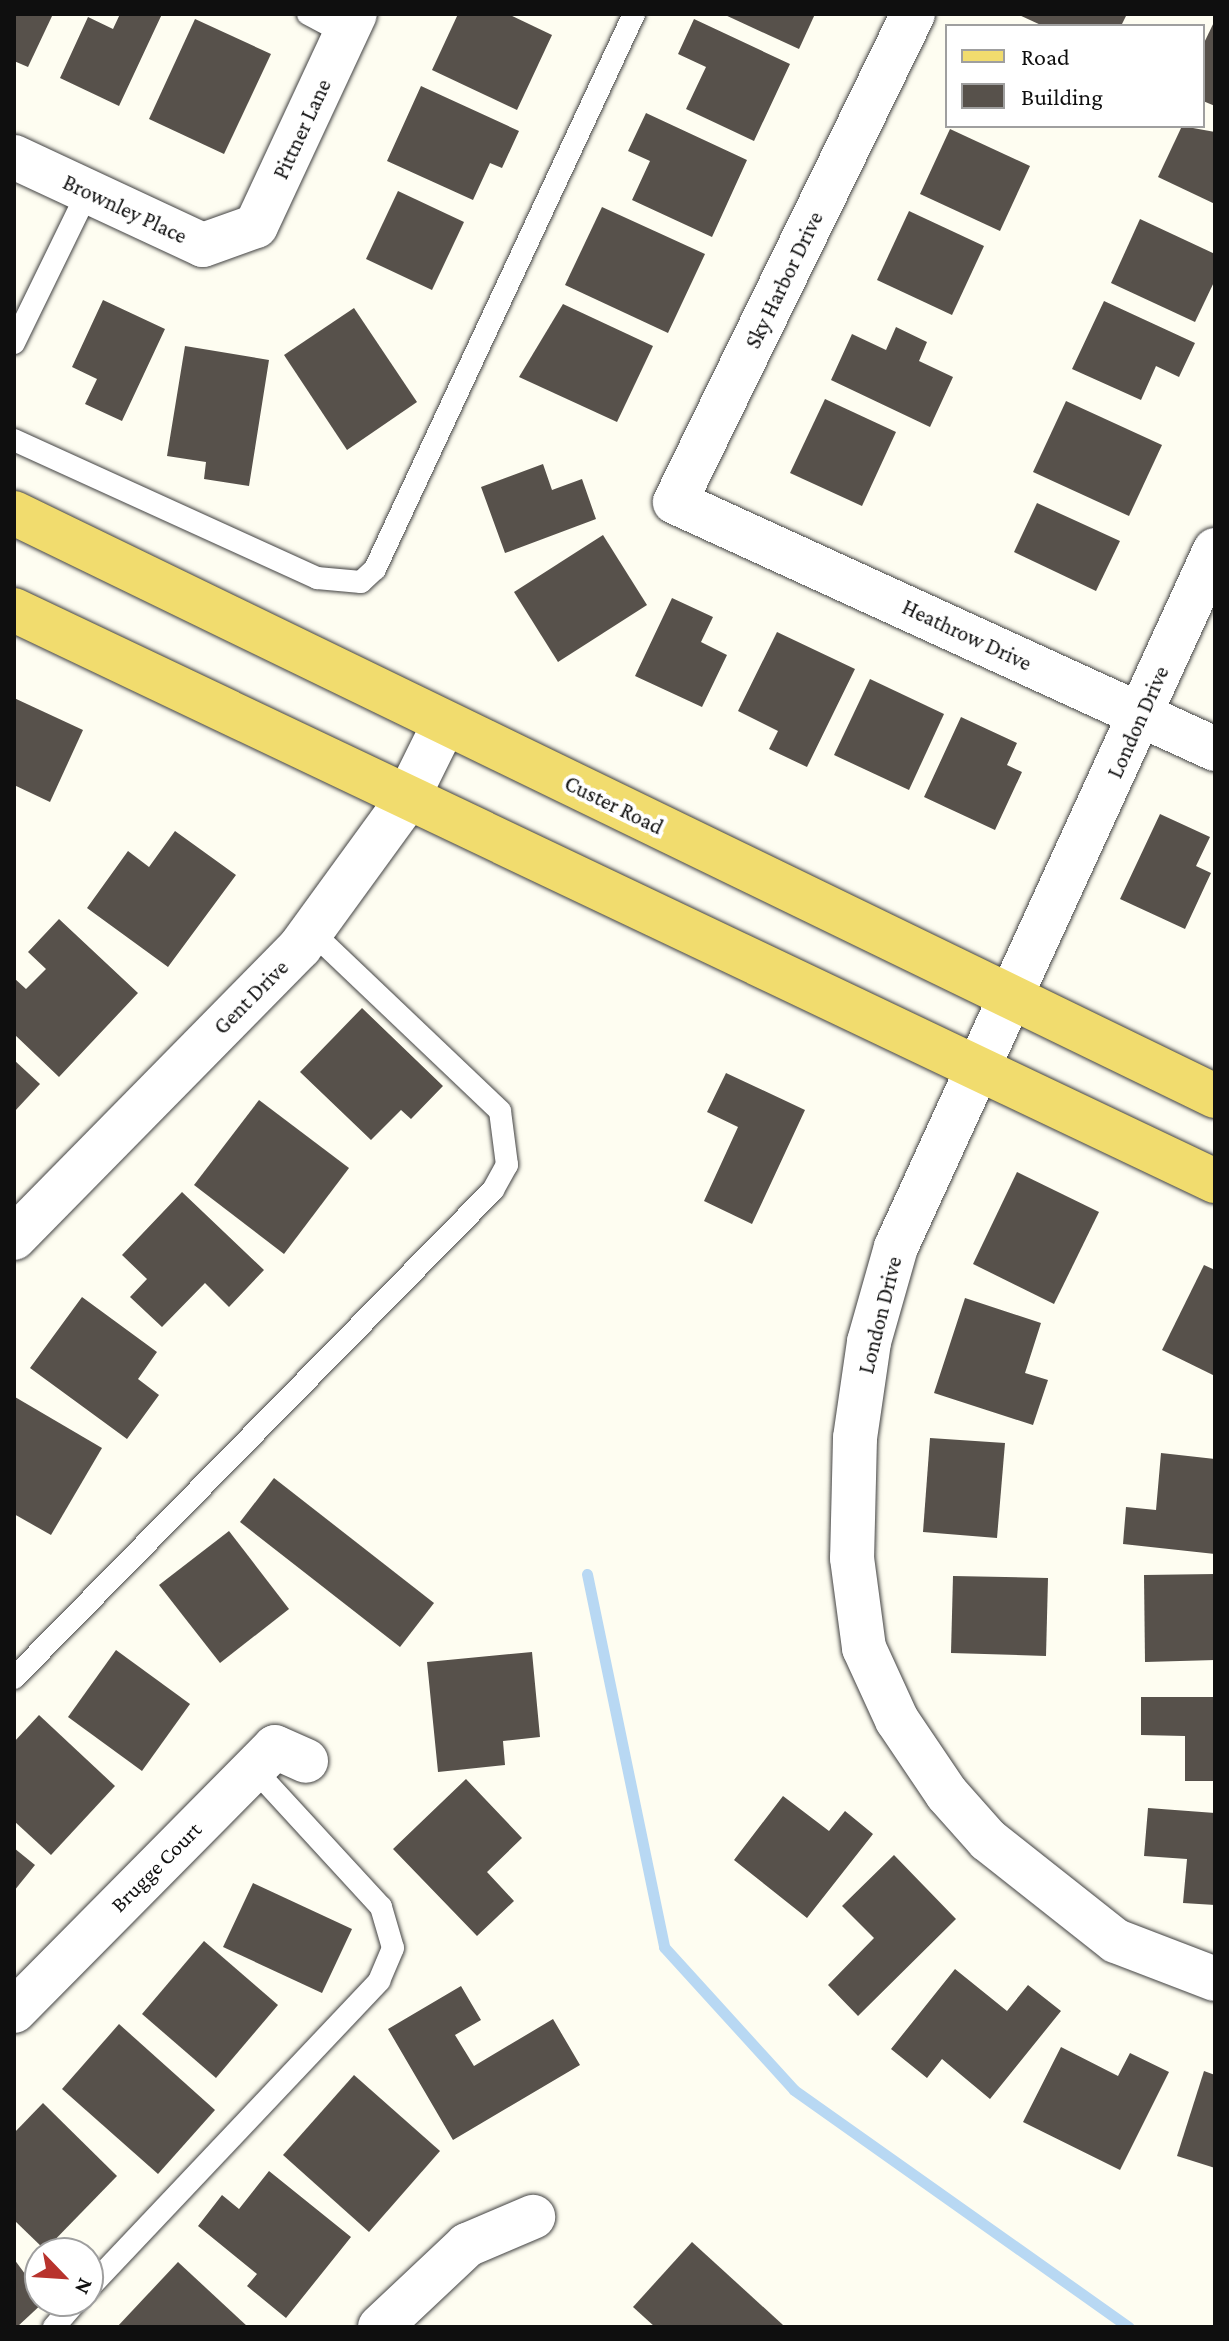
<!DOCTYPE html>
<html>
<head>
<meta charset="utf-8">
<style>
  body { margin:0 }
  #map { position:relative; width:1229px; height:2341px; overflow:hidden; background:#fefdf1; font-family:"Crimson Pro",serif }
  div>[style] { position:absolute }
  .stream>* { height:11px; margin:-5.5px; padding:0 5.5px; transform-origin:5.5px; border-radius:5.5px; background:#b8d8f3 }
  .building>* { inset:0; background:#57514b }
  .roads { filter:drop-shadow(0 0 2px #424242) drop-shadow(0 0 2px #424242) }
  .lane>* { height:22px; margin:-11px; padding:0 11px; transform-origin:11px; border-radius:11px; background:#fff }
  .street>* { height:44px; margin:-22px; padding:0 22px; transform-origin:22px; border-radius:22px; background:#fff }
  .primary>* { height:44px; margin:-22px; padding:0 22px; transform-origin:22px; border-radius:22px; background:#f1dc6e }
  span { translate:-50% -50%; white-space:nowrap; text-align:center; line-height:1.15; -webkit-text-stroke:8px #fff; paint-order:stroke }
  .street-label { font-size:22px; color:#0f0f0f }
  .frame { position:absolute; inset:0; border:16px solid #0f0f0f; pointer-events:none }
  .legend { position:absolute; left:945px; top:24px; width:260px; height:104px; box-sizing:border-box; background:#fff; border:2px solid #9f9f9f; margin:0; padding:10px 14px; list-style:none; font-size:24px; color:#0f0f0f }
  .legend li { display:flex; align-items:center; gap:16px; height:40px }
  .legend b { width:40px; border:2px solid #9f9f9f }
  .north { position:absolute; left:24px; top:2237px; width:80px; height:80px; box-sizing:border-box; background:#fff; border:2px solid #9f9f9f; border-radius:50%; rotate:115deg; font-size:22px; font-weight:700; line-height:32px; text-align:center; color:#0f0f0f }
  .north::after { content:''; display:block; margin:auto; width:28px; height:36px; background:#b8332d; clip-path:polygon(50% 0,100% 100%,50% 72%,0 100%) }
</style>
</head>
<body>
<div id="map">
  <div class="stream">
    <div style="left:587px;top:1574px;width:381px;rotate:78.3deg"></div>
    <div style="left:664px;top:1947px;width:193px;rotate:47.7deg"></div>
    <div style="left:794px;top:2090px;width:410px;rotate:35.3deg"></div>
  </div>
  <div class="building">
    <div style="clip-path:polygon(14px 14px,53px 14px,28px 67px,14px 61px)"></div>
    <div style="clip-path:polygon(120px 14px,162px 14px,119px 106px,60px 78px,88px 17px,113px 29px)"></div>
    <div style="clip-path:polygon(458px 14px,508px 14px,552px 35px,517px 110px,432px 70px)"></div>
    <div style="clip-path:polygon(723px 14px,815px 14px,799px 49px)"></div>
    <div style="clip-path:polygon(1017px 14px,1127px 14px,1121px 26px,1043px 26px)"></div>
    <div style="clip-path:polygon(195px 19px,271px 54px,224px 154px,149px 119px)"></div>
    <div style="clip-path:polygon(694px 19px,790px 64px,754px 141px,686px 109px,706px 67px,678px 54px)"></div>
    <div style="clip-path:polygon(1215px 20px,1215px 106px,1203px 101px,1203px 45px)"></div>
    <div style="clip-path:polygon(421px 86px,519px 131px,502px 168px,490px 163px,473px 200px,387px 161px)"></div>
    <div style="clip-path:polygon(646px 113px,747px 160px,712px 237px,632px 200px,650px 161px,628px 151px)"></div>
    <div style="clip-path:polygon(1182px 126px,1215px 132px,1215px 204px,1158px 177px)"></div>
    <div style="clip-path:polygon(950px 129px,1030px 166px,1000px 231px,920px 194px)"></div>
    <div style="clip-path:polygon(398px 191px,464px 222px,432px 290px,366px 259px)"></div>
    <div style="clip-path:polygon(602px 207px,705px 254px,668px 333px,565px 285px)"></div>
    <div style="clip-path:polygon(909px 211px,984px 246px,952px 315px,877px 280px)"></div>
    <div style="clip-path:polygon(1140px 219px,1215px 254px,1215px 280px,1195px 322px,1111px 283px)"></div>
    <div style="clip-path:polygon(103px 300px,165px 329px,122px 421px,85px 404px,97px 379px,72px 367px)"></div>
    <div style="clip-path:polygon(1104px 301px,1195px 343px,1179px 377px,1156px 366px,1141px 400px,1072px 369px)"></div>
    <div style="clip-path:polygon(563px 304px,653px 346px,617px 422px,519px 377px)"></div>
    <div style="clip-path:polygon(354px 308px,417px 402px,347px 450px,284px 355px)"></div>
    <div style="clip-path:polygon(896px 327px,927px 342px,919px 361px,953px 377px,930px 427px,831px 380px,852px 334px,886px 350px)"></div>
    <div style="clip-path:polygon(185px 346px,269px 360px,249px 486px,204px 479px,206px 462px,167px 456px)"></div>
    <div style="clip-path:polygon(825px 399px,896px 432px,862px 506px,790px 473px)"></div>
    <div style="clip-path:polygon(1066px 401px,1162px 445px,1129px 516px,1033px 472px)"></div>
    <div style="clip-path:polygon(543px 464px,552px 490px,582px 479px,596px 519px,505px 553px,481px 487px)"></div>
    <div style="clip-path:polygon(1037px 503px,1120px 541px,1096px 591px,1014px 552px)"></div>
    <div style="clip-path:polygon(603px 535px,647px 605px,558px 662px,514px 592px)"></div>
    <div style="clip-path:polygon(672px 598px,713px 617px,701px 642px,727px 655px,702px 707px,635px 676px)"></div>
    <div style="clip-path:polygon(777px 632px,855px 669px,807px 767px,769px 749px,778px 731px,738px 711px)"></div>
    <div style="clip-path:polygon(870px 679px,944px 714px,909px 790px,834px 755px)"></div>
    <div style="clip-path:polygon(14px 698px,83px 730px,50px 802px,14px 785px)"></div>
    <div style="clip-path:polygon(961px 717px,1017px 743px,1007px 765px,1022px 772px,995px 830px,924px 797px)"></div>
    <div style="clip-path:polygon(1160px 814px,1210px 837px,1196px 866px,1211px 873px,1185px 929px,1120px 899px)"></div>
    <div style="clip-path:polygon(175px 831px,236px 875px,168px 967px,87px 908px,128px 851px,149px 867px)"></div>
    <div style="clip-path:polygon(59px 919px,138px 993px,59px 1077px,14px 1034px,14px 978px,26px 989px,46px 969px,28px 952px)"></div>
    <div style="clip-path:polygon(362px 1008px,443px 1086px,411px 1119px,401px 1110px,371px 1140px,300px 1072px)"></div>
    <div style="clip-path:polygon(14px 1060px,40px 1084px,14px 1112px)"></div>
    <div style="clip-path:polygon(726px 1073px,805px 1110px,752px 1224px,704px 1201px,738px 1127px,707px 1112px)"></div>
    <div style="clip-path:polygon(259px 1100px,349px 1168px,284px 1254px,194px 1185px)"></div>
    <div style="clip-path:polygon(1017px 1172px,1099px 1212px,1054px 1304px,973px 1264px)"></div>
    <div style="clip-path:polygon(182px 1192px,264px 1270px,229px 1307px,205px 1283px,162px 1327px,130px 1297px,147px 1279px,122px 1255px)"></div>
    <div style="clip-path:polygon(1204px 1265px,1215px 1270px,1215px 1376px,1162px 1350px)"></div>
    <div style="clip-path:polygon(82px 1297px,157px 1352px,138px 1379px,159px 1395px,127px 1439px,30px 1368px)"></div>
    <div style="clip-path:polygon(965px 1298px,1041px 1323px,1025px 1373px,1048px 1380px,1033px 1425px,934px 1393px)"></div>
    <div style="clip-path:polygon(15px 1397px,102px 1448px,51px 1535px,14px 1514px)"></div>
    <div style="clip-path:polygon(930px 1438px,1005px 1443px,997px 1538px,923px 1532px)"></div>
    <div style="clip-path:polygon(1161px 1453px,1215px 1459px,1215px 1554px,1123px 1544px,1126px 1507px,1156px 1510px)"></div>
    <div style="clip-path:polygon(274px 1478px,434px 1603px,400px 1647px,240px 1522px)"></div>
    <div style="clip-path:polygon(229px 1531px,289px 1609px,220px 1663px,159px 1585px)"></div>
    <div style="clip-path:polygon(1215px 1574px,1215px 1660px,1145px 1662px,1144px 1575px)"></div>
    <div style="clip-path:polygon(953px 1576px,1048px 1578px,1046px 1656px,951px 1653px)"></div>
    <div style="clip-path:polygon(116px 1650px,190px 1704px,142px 1771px,68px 1717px)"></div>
    <div style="clip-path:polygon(532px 1652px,540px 1737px,503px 1741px,505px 1765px,438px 1772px,427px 1662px)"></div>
    <div style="clip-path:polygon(1141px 1697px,1215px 1697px,1215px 1781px,1185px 1781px,1185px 1736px,1141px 1735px)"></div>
    <div style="clip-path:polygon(39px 1715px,115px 1786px,51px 1855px,14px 1821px,14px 1742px)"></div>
    <div style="clip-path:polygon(466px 1779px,522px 1838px,487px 1872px,514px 1901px,477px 1936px,393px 1849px)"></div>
    <div style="clip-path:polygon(783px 1796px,829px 1831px,845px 1811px,873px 1834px,807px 1918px,734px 1860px)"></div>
    <div style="clip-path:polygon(1148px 1808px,1215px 1813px,1215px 1905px,1183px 1903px,1187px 1859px,1144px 1856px)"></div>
    <div style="clip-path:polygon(14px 1848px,35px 1865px,14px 1891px)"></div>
    <div style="clip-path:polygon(894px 1855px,956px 1919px,858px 2016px,828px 1985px,874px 1938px,842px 1906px)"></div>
    <div style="clip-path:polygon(253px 1883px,352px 1929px,322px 1993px,223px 1947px)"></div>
    <div style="clip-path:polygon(204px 1941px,278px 2005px,216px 2078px,142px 2014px)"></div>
    <div style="clip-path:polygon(955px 1969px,1007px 2011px,1028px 1985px,1061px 2011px,990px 2099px,942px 2059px,927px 2078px,891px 2049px)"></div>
    <div style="clip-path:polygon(461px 1986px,481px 2020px,455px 2035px,474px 2066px,553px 2019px,580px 2065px,453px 2140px,388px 2029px)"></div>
    <div style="clip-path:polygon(119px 2024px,215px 2110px,158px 2174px,62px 2089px)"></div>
    <div style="clip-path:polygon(1061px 2047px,1118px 2076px,1130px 2053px,1169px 2072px,1120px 2170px,1023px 2122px)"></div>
    <div style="clip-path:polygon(1204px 2071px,1215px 2075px,1215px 2168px,1177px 2156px)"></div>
    <div style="clip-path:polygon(354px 2075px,440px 2151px,369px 2232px,283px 2155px)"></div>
    <div style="clip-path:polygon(43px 2103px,117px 2176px,45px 2250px,14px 2220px,14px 2133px)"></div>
    <div style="clip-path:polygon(269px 2171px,351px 2237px,286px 2318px,247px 2286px,257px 2274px,198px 2226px,222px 2195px,239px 2209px)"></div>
    <div style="clip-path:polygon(692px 2242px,783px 2325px,781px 2327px,655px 2327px,633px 2307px)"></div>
    <div style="clip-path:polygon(14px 2259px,45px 2301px,17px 2327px,14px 2327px)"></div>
    <div style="clip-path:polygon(178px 2262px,248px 2327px,117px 2327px)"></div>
  </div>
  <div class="roads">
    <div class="lane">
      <div style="left:308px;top:14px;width:43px;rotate:27.8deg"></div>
      <div style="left:14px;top:343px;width:169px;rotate:-64deg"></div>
      <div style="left:14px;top:440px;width:333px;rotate:24.5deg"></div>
      <div style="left:317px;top:578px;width:44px;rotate:5.2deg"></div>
      <div style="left:361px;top:582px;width:19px;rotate:-43deg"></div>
      <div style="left:375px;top:569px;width:612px;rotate:-64.98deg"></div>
      <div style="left:14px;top:1678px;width:684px;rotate:-45.53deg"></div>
      <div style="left:493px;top:1190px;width:29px;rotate:-61deg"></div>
      <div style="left:507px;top:1165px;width:54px;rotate:-97.4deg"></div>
      <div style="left:500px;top:1111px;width:261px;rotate:-136.4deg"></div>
      <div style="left:88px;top:2289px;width:424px;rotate:-46.6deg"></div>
      <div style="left:379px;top:1981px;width:36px;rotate:-67deg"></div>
      <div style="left:393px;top:1948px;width:43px;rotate:-106.3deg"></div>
      <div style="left:381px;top:1907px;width:189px;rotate:-132.6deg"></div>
      <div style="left:54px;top:2327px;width:35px;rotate:-49deg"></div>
    </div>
    <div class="street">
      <div style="left:913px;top:14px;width:543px;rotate:116deg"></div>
      <div style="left:675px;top:502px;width:594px;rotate:24.58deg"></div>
      <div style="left:14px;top:157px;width:208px;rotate:25deg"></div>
      <div style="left:203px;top:245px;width:56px;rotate:-19.7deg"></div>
      <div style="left:256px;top:226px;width:234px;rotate:-65deg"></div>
      <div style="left:1215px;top:550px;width:767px;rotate:114.59deg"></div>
      <div style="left:896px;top:1247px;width:99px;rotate:105.9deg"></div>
      <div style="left:869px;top:1342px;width:97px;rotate:98.3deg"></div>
      <div style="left:855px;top:1438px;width:120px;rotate:91.4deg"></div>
      <div style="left:852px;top:1558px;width:91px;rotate:82.4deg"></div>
      <div style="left:864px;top:1648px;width:79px;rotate:65.4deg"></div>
      <div style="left:897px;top:1720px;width:89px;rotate:56deg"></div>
      <div style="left:947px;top:1794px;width:62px;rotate:48.3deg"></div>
      <div style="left:988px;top:1840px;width:163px;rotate:38.3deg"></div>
      <div style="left:1116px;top:1941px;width:106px;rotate:21deg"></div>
      <div style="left:14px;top:1238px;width:408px;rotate:-45.5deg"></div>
      <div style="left:300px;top:947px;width:180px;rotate:-54deg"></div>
      <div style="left:406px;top:801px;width:86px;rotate:-63.7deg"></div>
      <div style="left:14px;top:2011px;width:371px;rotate:-45.3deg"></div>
      <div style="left:275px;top:1747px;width:34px;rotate:24deg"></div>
      <div style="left:380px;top:2327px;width:120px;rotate:-43.3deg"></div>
      <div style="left:467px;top:2245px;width:72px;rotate:-23deg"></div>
    </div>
    <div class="primary">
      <div style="left:14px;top:513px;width:1335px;rotate:25.89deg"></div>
      <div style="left:14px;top:610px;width:1330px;rotate:25.43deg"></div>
    </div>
  </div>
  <div class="street-label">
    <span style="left:302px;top:129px;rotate:-65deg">Pittner Lane</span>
    <span style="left:125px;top:209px;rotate:25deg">Brownley Place</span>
    <span style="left:784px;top:280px;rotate:-64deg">Sky Harbor Drive</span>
    <span style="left:967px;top:635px;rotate:25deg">Heathrow Drive</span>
    <span style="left:1138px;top:722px;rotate:-66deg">London Drive</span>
    <span style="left:614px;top:805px;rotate:26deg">Custer Road</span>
    <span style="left:251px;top:997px;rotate:-45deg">Gent Drive</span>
    <span style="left:880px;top:1315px;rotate:-76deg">London Drive</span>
    <span style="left:156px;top:1867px;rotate:-45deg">Brugge Court</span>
  </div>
  <div class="frame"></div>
  <ul class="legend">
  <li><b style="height:10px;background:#f1dc6e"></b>Road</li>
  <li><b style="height:22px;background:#57514b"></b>Building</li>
  </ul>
  <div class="north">N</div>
</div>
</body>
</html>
